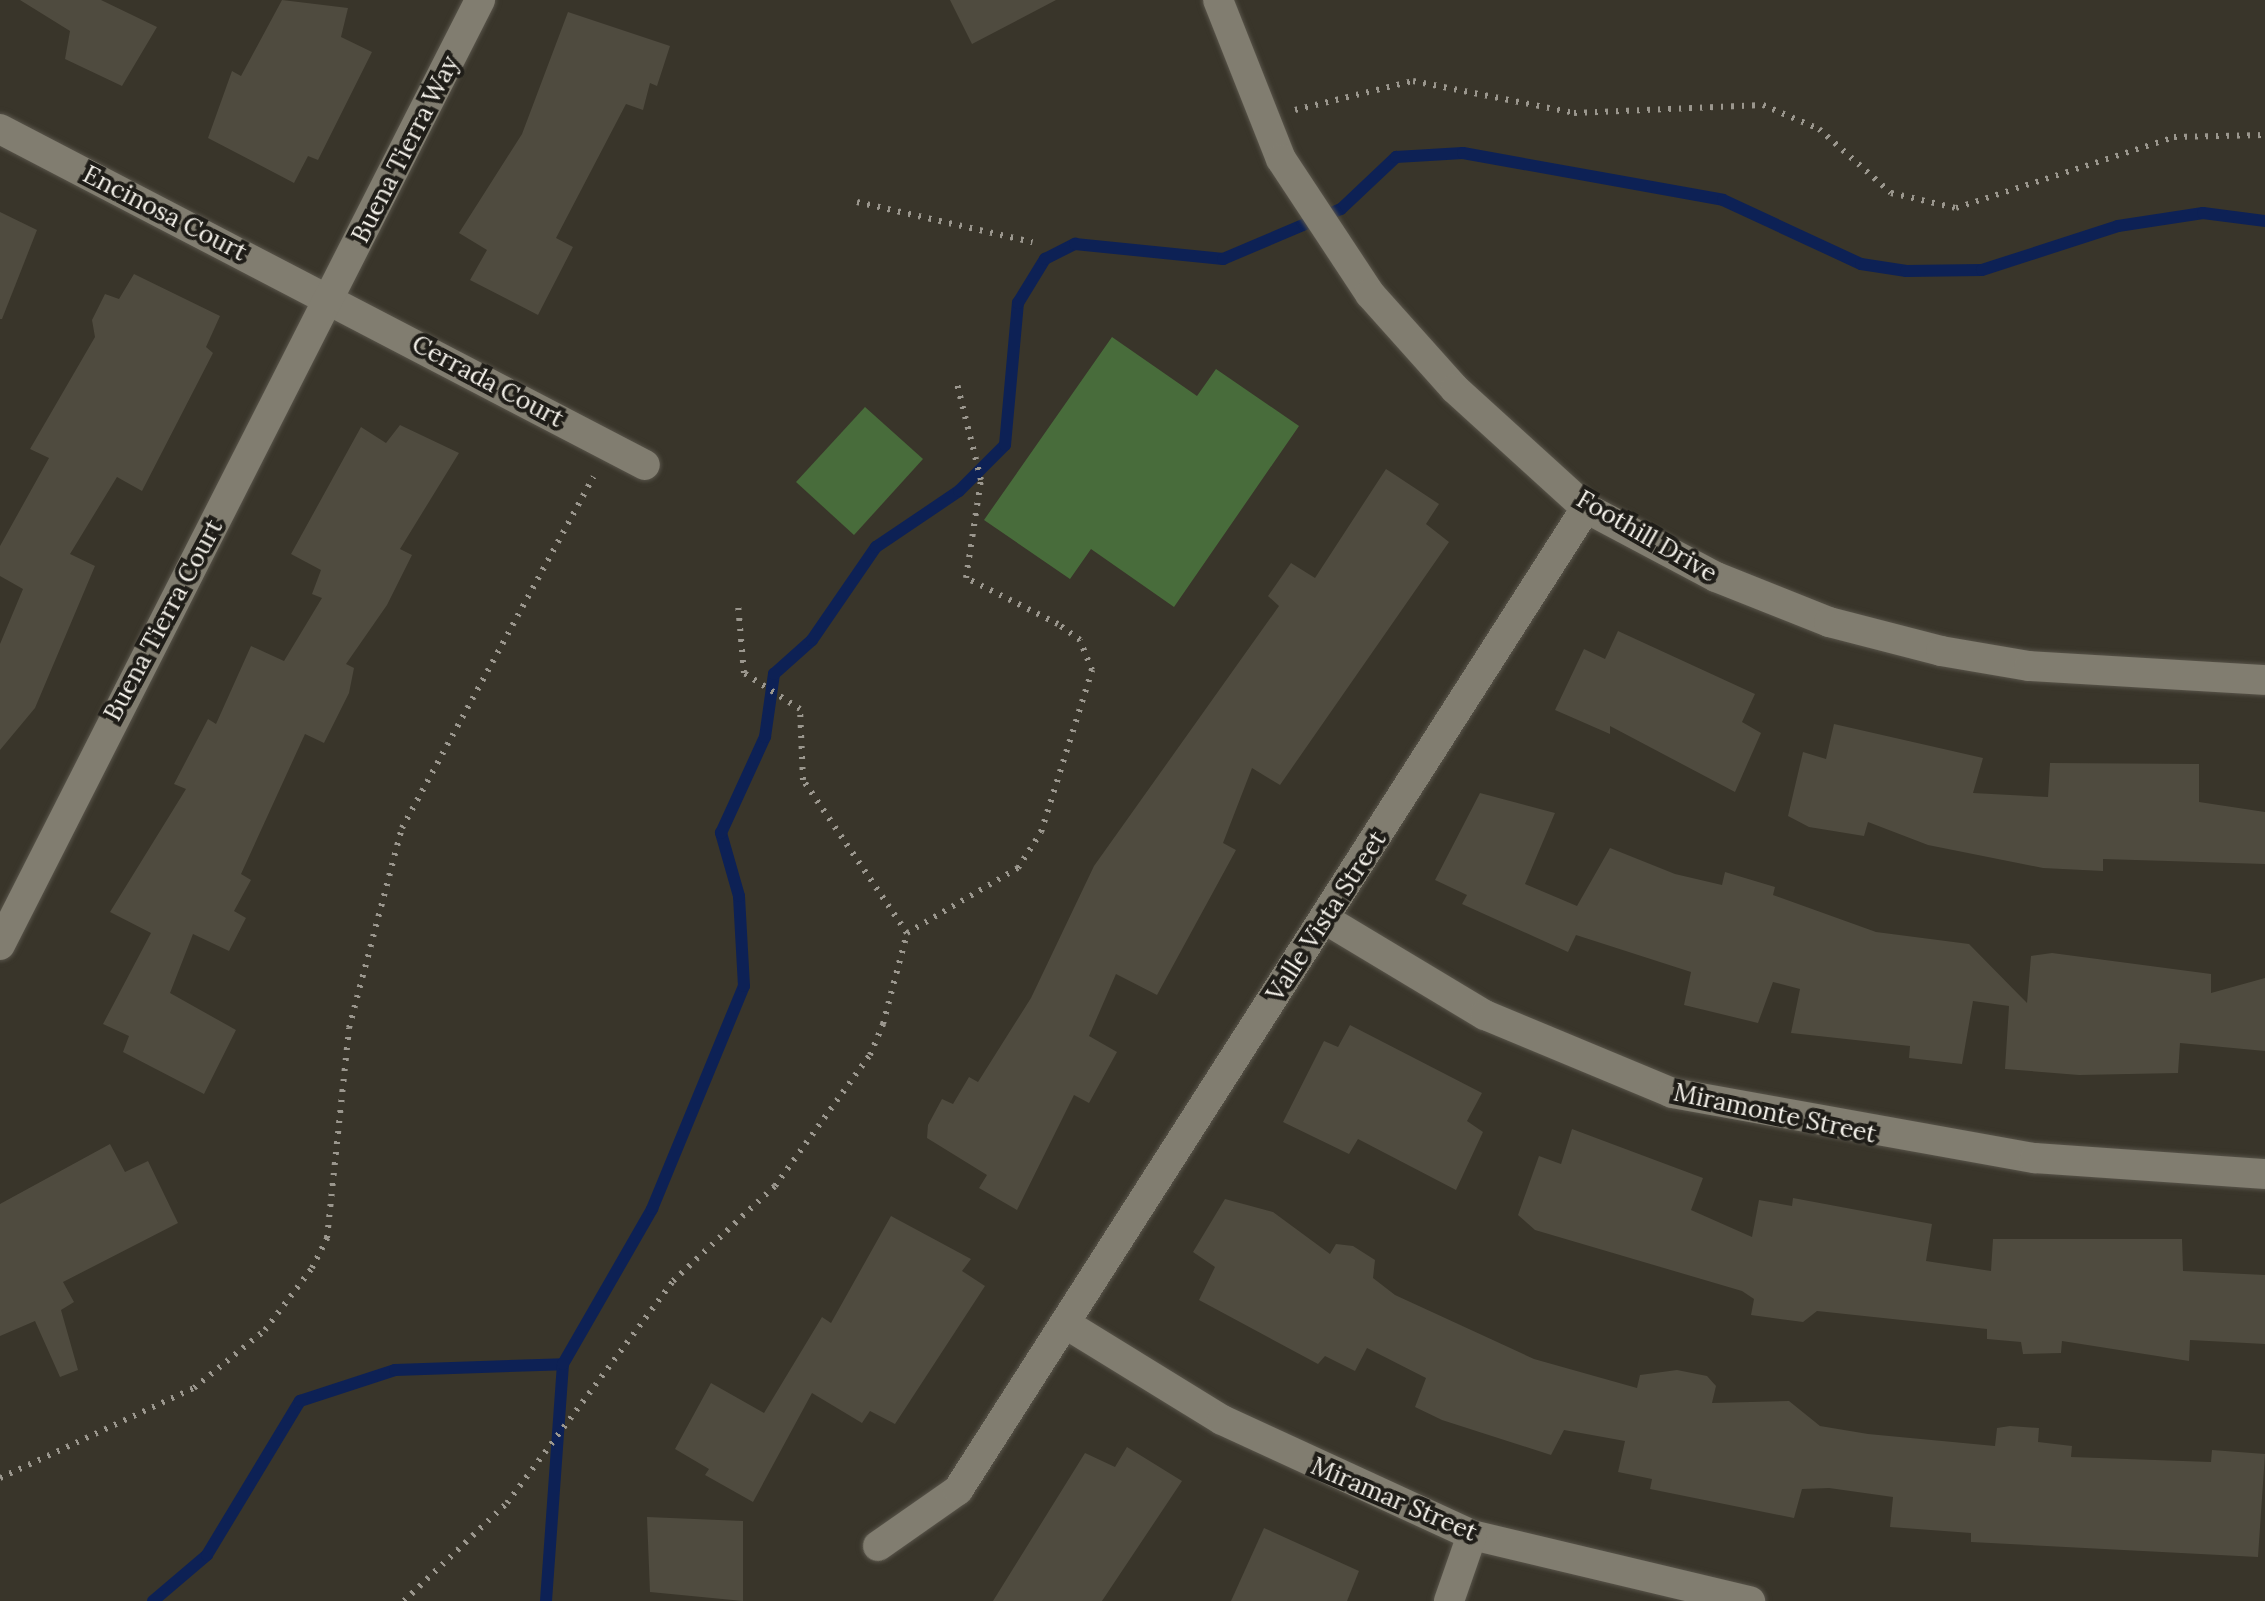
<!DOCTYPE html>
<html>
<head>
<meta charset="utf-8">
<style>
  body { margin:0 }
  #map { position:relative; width:2265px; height:1601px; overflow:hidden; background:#39352a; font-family:Lora,serif }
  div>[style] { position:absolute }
  .green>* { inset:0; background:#486c3b }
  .stream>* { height:12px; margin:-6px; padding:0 6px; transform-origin:6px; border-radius:6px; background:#0d2155 }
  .building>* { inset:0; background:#4f4b3f }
  .path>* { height:6px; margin-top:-3px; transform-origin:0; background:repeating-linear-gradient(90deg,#9b978e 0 2.5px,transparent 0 10.5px) }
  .roads { filter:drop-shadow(0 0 2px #58544a) drop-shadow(0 0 2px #58544a) }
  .minor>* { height:30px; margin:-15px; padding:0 15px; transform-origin:15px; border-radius:15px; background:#817d70 }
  span { translate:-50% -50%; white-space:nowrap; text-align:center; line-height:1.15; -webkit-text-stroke:8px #1f1d18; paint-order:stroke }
  .street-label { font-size:25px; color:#f4f1ea }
</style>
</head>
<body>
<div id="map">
  <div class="green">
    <div style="clip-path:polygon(1112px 337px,1197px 396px,1216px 369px,1299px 426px,1174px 607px,1091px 549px,1070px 579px,984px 520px)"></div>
    <div style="clip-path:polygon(865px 407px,923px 459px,854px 535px,796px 482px)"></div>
  </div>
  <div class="stream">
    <div style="left:153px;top:1601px;width:71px;rotate:-40.4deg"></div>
    <div style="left:207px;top:1555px;width:180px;rotate:-58.9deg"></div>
    <div style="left:300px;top:1401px;width:100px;rotate:-18.1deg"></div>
    <div style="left:395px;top:1370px;width:168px;rotate:-2deg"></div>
    <div style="left:546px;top:1601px;width:238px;rotate:-85.9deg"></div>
    <div style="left:563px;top:1364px;width:179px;rotate:-60.1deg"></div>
    <div style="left:652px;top:1209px;width:241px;rotate:-67.6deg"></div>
    <div style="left:744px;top:986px;width:90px;rotate:-93.2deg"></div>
    <div style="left:739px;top:896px;width:66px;rotate:-105.9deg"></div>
    <div style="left:721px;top:833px;width:106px;rotate:-65.4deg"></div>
    <div style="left:765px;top:737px;width:64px;rotate:-81.9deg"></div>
    <div style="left:774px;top:674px;width:51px;rotate:-41.8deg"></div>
    <div style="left:812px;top:640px;width:113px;rotate:-55.5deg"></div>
    <div style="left:876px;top:547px;width:100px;rotate:-34deg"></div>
    <div style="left:959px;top:491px;width:65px;rotate:-45deg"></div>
    <div style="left:1005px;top:445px;width:143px;rotate:-84.8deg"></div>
    <div style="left:1018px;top:303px;width:52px;rotate:-58.5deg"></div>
    <div style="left:1045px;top:259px;width:34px;rotate:-27deg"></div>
    <div style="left:1075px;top:244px;width:149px;rotate:5.8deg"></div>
    <div style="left:1223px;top:259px;width:128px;rotate:-23deg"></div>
    <div style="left:1341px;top:209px;width:76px;rotate:-43.4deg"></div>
    <div style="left:1396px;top:157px;width:67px;rotate:-3.4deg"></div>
    <div style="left:1463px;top:153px;width:264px;rotate:10.2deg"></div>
    <div style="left:1723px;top:200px;width:152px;rotate:24.9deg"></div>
    <div style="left:1861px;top:264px;width:46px;rotate:8.8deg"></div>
    <div style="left:1906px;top:271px;width:76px;rotate:-0.8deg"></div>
    <div style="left:1982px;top:270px;width:143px;rotate:-17.9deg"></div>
    <div style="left:2118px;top:226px;width:86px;rotate:-8.7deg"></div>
    <div style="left:2203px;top:213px;width:63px;rotate:7.4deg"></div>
  </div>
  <div class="building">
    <div style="clip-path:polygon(20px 0,101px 0,157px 27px,122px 86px,65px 59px,70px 31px)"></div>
    <div style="clip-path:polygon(282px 0,348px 8px,341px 37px,372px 52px,318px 160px,308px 156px,294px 183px,208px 138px,232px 71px,241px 76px)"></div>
    <div style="clip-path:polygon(950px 0,1056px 0,972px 44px)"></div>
    <div style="clip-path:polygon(568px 12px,670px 46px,657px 86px,650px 83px,643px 110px,626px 104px,556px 238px,573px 247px,538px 315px,470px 280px,487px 250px,459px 233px,522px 134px)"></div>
    <div style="clip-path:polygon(0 212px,37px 230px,2px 319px,0 319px)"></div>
    <div style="clip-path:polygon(134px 274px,220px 316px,206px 347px,213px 353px,142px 491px,117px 477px,70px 554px,95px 566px,35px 708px,0 750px,0 644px,23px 589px,0 576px,0 546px,49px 458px,30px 449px,95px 337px,92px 320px,105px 294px,119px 299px)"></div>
    <div style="clip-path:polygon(400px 425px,459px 453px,400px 549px,412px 555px,387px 605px,346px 664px,354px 668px,349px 693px,324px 743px,305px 734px,241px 874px,251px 880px,234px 911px,246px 918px,229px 951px,193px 934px,170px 993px,236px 1030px,204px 1094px,123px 1052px,129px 1036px,103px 1024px,151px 933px,110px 912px,186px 789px,174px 784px,208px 719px,216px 724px,251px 646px,284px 661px,322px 598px,312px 594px,321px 570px,291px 554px,361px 427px,386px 443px)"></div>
    <div style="clip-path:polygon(1386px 469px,1439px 504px,1426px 524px,1449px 542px,1280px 785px,1252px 768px,1223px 843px,1236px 850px,1157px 995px,1116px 974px,1089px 1036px,1117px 1052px,1089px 1103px,1074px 1095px,1017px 1210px,979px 1188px,987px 1175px,927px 1138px,928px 1125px,942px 1099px,953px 1104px,969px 1077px,978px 1082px,1031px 998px,1094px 866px,1279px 606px,1268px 596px,1291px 563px,1315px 578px)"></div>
    <div style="clip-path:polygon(1618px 631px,1755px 694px,1742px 722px,1761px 733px,1735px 792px,1610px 726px,1610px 734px,1555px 710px,1584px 649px,1605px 659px)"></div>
    <div style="clip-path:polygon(1834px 724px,1983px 758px,1973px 793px,2048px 797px,2050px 763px,2199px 764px,2199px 802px,2265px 812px,2265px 864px,2103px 859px,2103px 871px,2043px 868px,1928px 845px,1868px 822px,1864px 836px,1809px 827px,1788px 816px,1803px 752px,1826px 759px)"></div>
    <div style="clip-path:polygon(1480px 793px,1555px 813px,1525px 884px,1577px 906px,1610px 848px,1675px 874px,1722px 885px,1725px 872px,1775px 887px,1773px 895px,1876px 932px,1969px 944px,2027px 1003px,2031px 956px,2052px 953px,2211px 974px,2211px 993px,2265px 978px,2265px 1051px,2180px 1043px,2178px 1073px,2079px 1075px,2005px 1069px,2009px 1006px,1973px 1001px,1962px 1064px,1909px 1058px,1910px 1046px,1791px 1033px,1800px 989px,1773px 982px,1758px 1023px,1684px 1005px,1691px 972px,1576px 935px,1568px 952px,1462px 904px,1467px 895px,1435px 880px)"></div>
    <div style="clip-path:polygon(1350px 1025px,1482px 1093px,1467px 1121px,1483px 1132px,1456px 1190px,1358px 1139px,1349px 1154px,1283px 1122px,1324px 1041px,1338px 1047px)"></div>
    <div style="clip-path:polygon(1572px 1129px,1703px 1178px,1691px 1210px,1752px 1237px,1759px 1200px,1792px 1206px,1793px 1198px,1932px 1224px,1926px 1261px,1991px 1271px,1993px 1239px,2182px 1239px,2183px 1271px,2265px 1275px,2265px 1344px,2190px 1340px,2189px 1361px,2062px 1341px,2061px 1353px,2023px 1354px,2021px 1342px,1987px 1339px,1987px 1329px,1817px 1311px,1803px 1322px,1751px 1315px,1754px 1299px,1742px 1291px,1535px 1230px,1518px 1215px,1539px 1156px,1561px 1164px)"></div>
    <div style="clip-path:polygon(110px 1144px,125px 1172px,148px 1161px,178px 1223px,63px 1282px,74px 1302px,61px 1310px,78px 1370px,60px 1377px,35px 1321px,0 1336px,0 1204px)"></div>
    <div style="clip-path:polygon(1225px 1199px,1273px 1212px,1330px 1254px,1336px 1244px,1353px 1246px,1375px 1260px,1373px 1278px,1395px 1295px,1534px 1359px,1637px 1388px,1640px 1375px,1677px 1370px,1707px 1376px,1716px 1386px,1712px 1403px,1789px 1401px,1820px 1426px,1868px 1434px,1995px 1446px,1997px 1428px,2010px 1426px,2039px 1428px,2038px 1442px,2072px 1446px,2071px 1457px,2211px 1462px,2212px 1450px,2265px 1454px,2258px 1557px,1971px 1542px,1971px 1533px,1890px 1527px,1893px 1497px,1829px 1488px,1802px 1489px,1794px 1518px,1650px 1489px,1652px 1479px,1618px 1472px,1625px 1441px,1564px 1430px,1551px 1455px,1442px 1420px,1415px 1407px,1426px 1378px,1367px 1348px,1355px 1371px,1325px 1356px,1318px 1364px,1199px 1300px,1215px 1267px,1193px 1252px)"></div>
    <div style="clip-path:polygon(891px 1216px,971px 1259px,962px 1271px,985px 1286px,895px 1424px,870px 1411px,862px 1423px,812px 1393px,753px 1502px,705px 1475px,709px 1469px,675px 1449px,711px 1383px,764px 1413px,822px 1317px,831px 1323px)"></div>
    <div style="clip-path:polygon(1127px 1447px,1182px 1481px,1102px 1601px,993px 1601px,1085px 1453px,1115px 1467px)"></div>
    <div style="clip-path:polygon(647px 1517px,743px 1521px,743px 1601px,650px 1592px)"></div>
    <div style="clip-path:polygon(1264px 1528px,1359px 1571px,1347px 1601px,1231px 1601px)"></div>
  </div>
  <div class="path">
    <div style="left:1295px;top:110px;width:122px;rotate:-13.8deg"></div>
    <div style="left:1413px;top:81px;width:164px;rotate:11.2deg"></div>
    <div style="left:1574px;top:113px;width:189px;rotate:-2.4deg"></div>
    <div style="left:1763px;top:105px;width:61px;rotate:23.2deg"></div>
    <div style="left:1819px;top:129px;width:96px;rotate:41.6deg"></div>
    <div style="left:1891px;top:193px;width:67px;rotate:13deg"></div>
    <div style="left:1956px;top:208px;width:229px;rotate:-18deg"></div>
    <div style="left:2174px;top:137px;width:91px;rotate:-1.3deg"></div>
    <div style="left:857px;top:202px;width:180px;rotate:12.9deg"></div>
    <div style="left:907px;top:933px;width:129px;rotate:-30.4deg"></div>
    <div style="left:1018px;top:868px;width:43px;rotate:-57.4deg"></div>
    <div style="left:1041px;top:832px;width:170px;rotate:-72.5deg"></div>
    <div style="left:1092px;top:670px;width:32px;rotate:-112deg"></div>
    <div style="left:1080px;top:640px;width:27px;rotate:-144deg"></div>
    <div style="left:1058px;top:624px;width:103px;rotate:-153.4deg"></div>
    <div style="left:966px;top:578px;width:99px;rotate:-81.3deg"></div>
    <div style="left:981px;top:480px;width:103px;rotate:-104deg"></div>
    <div style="left:0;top:1478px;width:214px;rotate:-24.9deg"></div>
    <div style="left:194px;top:1388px;width:92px;rotate:-39.2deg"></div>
    <div style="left:265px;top:1330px;width:78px;rotate:-52.8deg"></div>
    <div style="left:312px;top:1268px;width:34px;rotate:-63deg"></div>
    <div style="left:327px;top:1238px;width:211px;rotate:-84deg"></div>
    <div style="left:349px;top:1028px;width:207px;rotate:-75.2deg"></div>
    <div style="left:402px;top:828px;width:400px;rotate:-61.4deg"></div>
    <div style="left:404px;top:1601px;width:142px;rotate:-43.6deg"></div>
    <div style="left:507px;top:1503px;width:277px;rotate:-53.2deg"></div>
    <div style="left:673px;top:1281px;width:139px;rotate:-43deg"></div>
    <div style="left:775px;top:1186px;width:162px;rotate:-54.1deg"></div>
    <div style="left:870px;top:1055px;width:34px;rotate:-67deg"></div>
    <div style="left:883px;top:1024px;width:94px;rotate:-75.2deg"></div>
    <div style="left:907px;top:933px;width:185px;rotate:-124.2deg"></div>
    <div style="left:803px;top:780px;width:71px;rotate:-92.4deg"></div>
    <div style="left:800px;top:709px;width:67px;rotate:-147.3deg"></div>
    <div style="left:744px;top:673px;width:68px;rotate:-95deg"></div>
  </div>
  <div class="roads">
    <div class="minor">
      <div style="left:1218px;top:0;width:171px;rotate:68.4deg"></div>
      <div style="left:1281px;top:159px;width:162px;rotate:56.6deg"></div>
      <div style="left:1370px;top:294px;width:127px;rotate:48.2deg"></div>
      <div style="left:1455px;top:389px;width:177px;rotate:42.3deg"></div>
      <div style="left:1586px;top:508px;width:147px;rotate:28deg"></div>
      <div style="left:1716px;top:577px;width:122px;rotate:21.7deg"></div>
      <div style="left:1829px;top:622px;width:116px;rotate:14.5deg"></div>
      <div style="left:1941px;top:651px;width:89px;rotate:9.7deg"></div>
      <div style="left:2029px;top:666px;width:236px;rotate:3.4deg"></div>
      <div style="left:0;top:129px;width:727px;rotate:27.52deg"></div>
      <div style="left:1325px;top:919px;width:187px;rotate:31deg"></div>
      <div style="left:1485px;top:1015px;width:203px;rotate:22.6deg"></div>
      <div style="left:1672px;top:1093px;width:369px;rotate:10.2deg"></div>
      <div style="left:2035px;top:1158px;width:231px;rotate:4deg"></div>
      <div style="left:0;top:945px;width:1060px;rotate:-63.07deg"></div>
      <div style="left:1066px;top:1324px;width:183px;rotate:31.6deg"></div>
      <div style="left:1222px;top:1420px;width:275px;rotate:24.7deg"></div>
      <div style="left:1472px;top:1535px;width:286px;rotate:13.4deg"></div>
      <div style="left:878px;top:1546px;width:98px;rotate:-35deg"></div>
      <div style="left:958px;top:1490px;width:1166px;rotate:-57.4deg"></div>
      <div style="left:1449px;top:1601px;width:70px;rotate:-70.8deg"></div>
    </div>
  </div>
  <div class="street-label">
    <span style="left:405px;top:149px;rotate:-63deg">Buena Tierra Way</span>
    <span style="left:165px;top:213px;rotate:27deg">Encinosa Court</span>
    <span style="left:488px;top:381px;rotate:28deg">Cerrada Court</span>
    <span style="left:1647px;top:536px;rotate:30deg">Foothill Drive</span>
    <span style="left:163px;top:620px;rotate:-62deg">Buena Tierra Court</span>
    <span style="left:1326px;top:916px;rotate:-57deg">Valle Vista Street</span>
    <span style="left:1775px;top:1113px;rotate:12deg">Miramonte Street</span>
    <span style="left:1394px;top:1499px;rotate:23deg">Miramar Street</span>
  </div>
</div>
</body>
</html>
